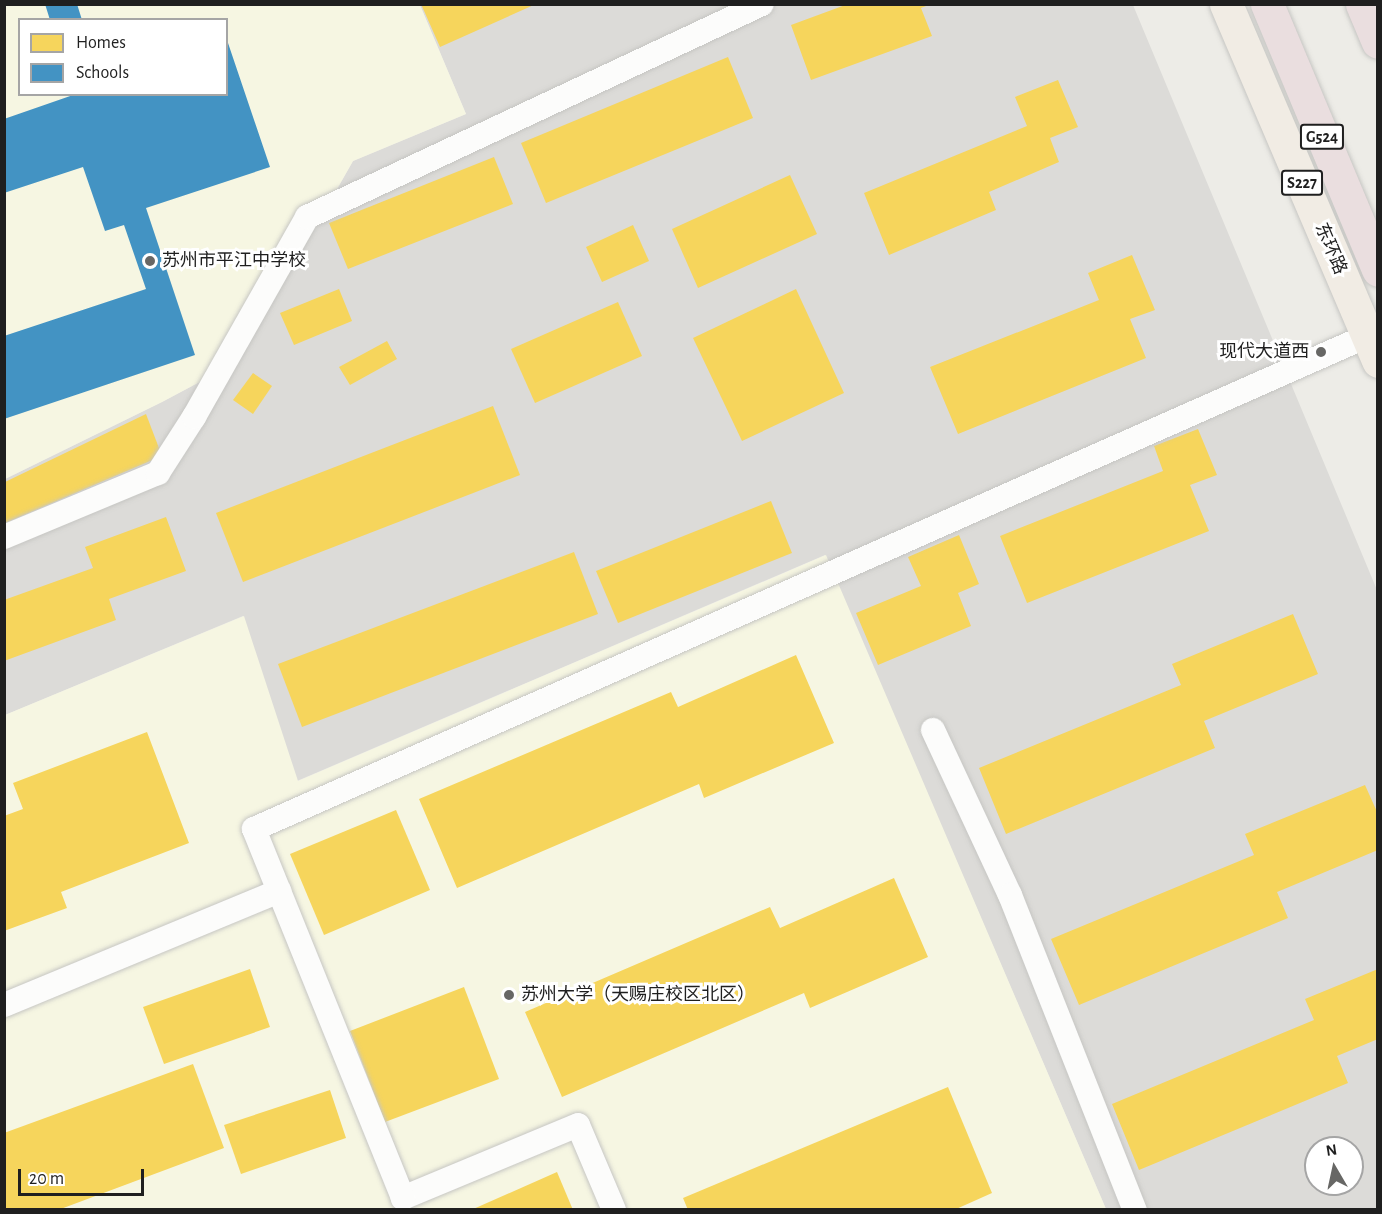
<!DOCTYPE html>
<html>
<head>
<meta charset="utf-8">
<style>
  body { margin:0 }
  #map { position:relative; width:1382px; height:1214px; overflow:hidden; background:#edece7; font-family:"Alegreya Sans","Noto Sans SC",sans-serif }
  div>[style] { position:absolute }
  .residential>* { inset:0; background:#dcdbd8 }
  .education>* { inset:0; background:#f6f6e2 }
  .homes>* { inset:0; background:#f6d55c }
  .schools>* { inset:0; background:#4393c3 }
  .roads { filter:drop-shadow(0 0 2px #c6c6c3) drop-shadow(0 0 2px #c6c6c3) }
  .lane>* { height:24px; margin:-12px; padding:0 12px; transform-origin:12px; border-radius:12px; background:#fcfcfb }
  .primary>* { height:33px; margin:-16.5px; padding:0 16.5px; transform-origin:16.5px; border-radius:16.5px; background:#f1ece4 }
  .highway>* { height:33px; margin:-16.5px; padding:0 16.5px; transform-origin:16.5px; border-radius:16.5px; background:#eadedf }
  .dots>* { width:16px; height:16px; translate:-50% -50%; box-sizing:border-box; border:3px solid #fff; border-radius:50% }
  span { translate:-50% -50%; white-space:nowrap; text-align:center; line-height:1.15; -webkit-text-stroke:6px #fff; paint-order:stroke }
  .shield-label span { padding:2px 4px; background:#fff; border:2px solid; border-radius:4px; -webkit-text-stroke-width:0 }
  .shield-label { font-size:16px; color:#1f1f1f; font-weight:700 }
  .street-label { font-size:18px; color:#1f1f1f }
  .poi-label { font-size:18px; color:#1f1f1f }
  .left { translate:0 -50%; text-align:left }
  .right { translate:-100% -50%; text-align:right }
  .frame { position:absolute; inset:0; border:6px solid #1f1f1f; pointer-events:none }
  .legend { position:absolute; left:18px; top:18px; width:210px; height:78px; box-sizing:border-box; background:#fff; border:2px solid #a5a5a5; margin:0; padding:8px 10px; list-style:none; font-size:18px; color:#1f1f1f }
  .legend li { display:flex; align-items:center; gap:12px; height:30px }
  .legend b { width:30px; border:2px solid #a5a5a5 }
  .north { position:absolute; left:1304px; top:1136px; width:60px; height:60px; box-sizing:border-box; background:#fff; border:2px solid #a5a5a5; border-radius:50%; rotate:351deg; font-size:16px; font-weight:700; line-height:24px; text-align:center; color:#1f1f1f }
  .north::after { content:''; display:block; margin:auto; width:21px; height:27px; background:#676765; clip-path:polygon(50% 0,100% 100%,50% 72%,0 100%) }
  .scale { position:absolute; left:18px; top:1169px; width:126px; height:27px; box-sizing:border-box; border:3px solid #1f1f1f; border-top:0; padding-left:8px; font-size:18px; line-height:21px; white-space:nowrap; color:#1f1f1f; -webkit-text-stroke:4px #fff; paint-order:stroke }
</style>
</head>
<body>
<div id="map">
  <div class="residential">
    <div style="clip-path:polygon(evenodd,420px 5px,1133px 5px,1377px 590px,1377px 1209px,1106px 1209px,825px 555px,297px 781px,243px 616px,5px 715px,5px 479px,162px 402px,239px 361px,353px 161px,466px 114px,420px 5px,1316px 1148px,1352px 1148px,1352px 1184px,1316px 1184px,1316px 1148px)"></div>
  </div>
  <div class="education">
    <div style="clip-path:polygon(evenodd,5px 5px,420px 5px,466px 114px,353px 161px,239px 361px,162px 402px,5px 479px,5px 5px,20px 20px,226px 20px,226px 94px,20px 94px,20px 20px)"></div>
    <div style="clip-path:polygon(826px 555px,1106px 1209px,5px 1210px,5px 715px,244px 616px,298px 781px)"></div>
  </div>
  <div class="homes">
    <div style="clip-path:polygon(421px 4px,536px 4px,440px 47px)"></div>
    <div style="clip-path:polygon(848px 4px,931px 4px,921px 8px,932px 36px,811px 80px,791px 25px)"></div>
    <div style="clip-path:polygon(728px 57px,753px 118px,546px 203px,521px 143px)"></div>
    <div style="clip-path:polygon(1058px 80px,1078px 127px,1050px 138px,1059px 162px,989px 192px,996px 210px,889px 255px,864px 193px,1027px 126px,1015px 97px)"></div>
    <div style="clip-path:polygon(494px 157px,513px 204px,348px 269px,329px 223px)"></div>
    <div style="clip-path:polygon(790px 175px,817px 234px,698px 288px,672px 229px)"></div>
    <div style="clip-path:polygon(633px 225px,649px 261px,602px 282px,586px 247px)"></div>
    <div style="clip-path:polygon(1132px 255px,1155px 310px,1130px 319px,1146px 358px,958px 434px,930px 367px,1099px 300px,1088px 273px)"></div>
    <div style="clip-path:polygon(339px 289px,352px 321px,294px 345px,280px 313px)"></div>
    <div style="clip-path:polygon(796px 289px,844px 393px,742px 441px,693px 338px)"></div>
    <div style="clip-path:polygon(618px 302px,642px 356px,535px 403px,511px 349px)"></div>
    <div style="clip-path:polygon(387px 341px,397px 359px,350px 385px,339px 367px)"></div>
    <div style="clip-path:polygon(253px 373px,272px 386px,253px 414px,233px 400px)"></div>
    <div style="clip-path:polygon(493px 406px,520px 475px,243px 582px,216px 513px)"></div>
    <div style="clip-path:polygon(146px 414px,162px 456px,5px 523px,5px 482px)"></div>
    <div style="clip-path:polygon(1198px 429px,1217px 475px,1190px 485px,1209px 531px,1027px 603px,1000px 536px,1163px 471px,1154px 446px)"></div>
    <div style="clip-path:polygon(771px 501px,792px 553px,618px 623px,596px 571px)"></div>
    <div style="clip-path:polygon(166px 517px,186px 571px,109px 599px,116px 620px,4px 661px,4px 600px,93px 568px,85px 547px)"></div>
    <div style="clip-path:polygon(959px 535px,979px 584px,958px 593px,971px 626px,878px 665px,856px 613px,921px 586px,908px 557px)"></div>
    <div style="clip-path:polygon(574px 552px,598px 614px,302px 727px,278px 664px)"></div>
    <div style="clip-path:polygon(1293px 614px,1318px 674px,1204px 721px,1215px 748px,1006px 834px,979px 768px,1181px 685px,1172px 664px)"></div>
    <div style="clip-path:polygon(796px 655px,834px 743px,704px 798px,699px 784px,457px 888px,419px 799px,671px 692px,678px 707px)"></div>
    <div style="clip-path:polygon(147px 732px,189px 843px,61px 892px,67px 908px,4px 931px,4px 816px,23px 809px,13px 783px)"></div>
    <div style="clip-path:polygon(1365px 785px,1378px 814px,1378px 850px,1277px 892px,1288px 918px,1079px 1005px,1051px 939px,1254px 855px,1245px 834px)"></div>
    <div style="clip-path:polygon(396px 810px,430px 890px,324px 935px,290px 854px)"></div>
    <div style="clip-path:polygon(894px 878px,928px 957px,810px 1008px,804px 993px,562px 1097px,525px 1012px,770px 907px,780px 928px)"></div>
    <div style="clip-path:polygon(250px 969px,270px 1027px,164px 1064px,143px 1007px)"></div>
    <div style="clip-path:polygon(1378px 969px,1378px 1039px,1337px 1056px,1348px 1083px,1139px 1170px,1112px 1104px,1314px 1020px,1305px 999px)"></div>
    <div style="clip-path:polygon(464px 987px,499px 1079px,385px 1122px,350px 1031px)"></div>
    <div style="clip-path:polygon(193px 1064px,224px 1148px,58px 1210px,4px 1210px,4px 1133px)"></div>
    <div style="clip-path:polygon(948px 1087px,992px 1193px,954px 1210px,688px 1210px,683px 1198px)"></div>
    <div style="clip-path:polygon(330px 1090px,346px 1138px,241px 1174px,224px 1125px)"></div>
    <div style="clip-path:polygon(557px 1172px,573px 1210px,471px 1210px)"></div>
  </div>
  <div class="schools">
    <div style="clip-path:polygon(45px 4px,77px 4px,82px 20px,50px 20px)"></div>
    <div style="clip-path:polygon(227px 40px,270px 167px,146px 208px,195px 355px,4px 419px,4px 336px,146px 289px,124px 225px,105px 231px,83px 167px,4px 193px,4px 119px,76px 94px,226px 94px)"></div>
  </div>
  <div class="roads">
    <div class="lane">
      <div style="left:4px;top:537px;width:167px;rotate:-22.6deg"></div>
      <div style="left:158px;top:473px;width:67px;rotate:-57.3deg"></div>
      <div style="left:194px;top:417px;width:230px;rotate:-60.5deg"></div>
      <div style="left:307px;top:217px;width:502px;rotate:-25.09deg"></div>
      <div style="left:933px;top:730px;width:182px;rotate:65deg"></div>
      <div style="left:1010px;top:895px;width:339px;rotate:68.4deg"></div>
      <div style="left:4px;top:1005px;width:298px;rotate:-22.5deg"></div>
      <div style="left:614px;top:1210px;width:92px;rotate:-113deg"></div>
      <div style="left:578px;top:1125px;width:190px;rotate:157.4deg"></div>
      <div style="left:403px;top:1198px;width:398px;rotate:-112deg"></div>
      <div style="left:254px;top:829px;width:1217px;rotate:-23.89deg"></div>
    </div>
    <div class="primary">
      <div style="left:1226px;top:4px;width:388px;rotate:66.9deg"></div>
    </div>
    <div class="highway">
      <div style="left:1267px;top:4px;width:288px;rotate:67.3deg"></div>
      <div style="left:1362px;top:4px;width:41px;rotate:67.2deg"></div>
    </div>
  </div>
  <div class="dots">
    <div style="left:150px;top:261px;background:#676765"></div>
    <div style="left:1321px;top:352px;background:#676765"></div>
    <div style="left:509px;top:995px;background:#676765"></div>
  </div>
  <div class="shield-label">
    <span style="left:1322px;top:137px">G524</span>
    <span style="left:1302px;top:183px">S227</span>
  </div>
  <div class="street-label">
    <span style="left:1330px;top:249px;rotate:67deg">东环路</span>
  </div>
  <div class="poi-label">
    <span class="left" style="left:162px;top:261px">苏州市平江中学校</span>
    <span class="right" style="left:1309px;top:352px">现代大道西</span>
    <span class="left" style="left:521px;top:995px">苏州大学（天赐庄校区北区）</span>
  </div>
  <div class="frame"></div>
  <ul class="legend">
  <li><b style="height:16px;background:#f6d55c"></b>Homes</li>
  <li><b style="height:16px;background:#4393c3"></b>Schools</li>
  </ul>
  <div class="north">N</div>
  <div class="scale">20 m</div>
</div>
</body>
</html>
